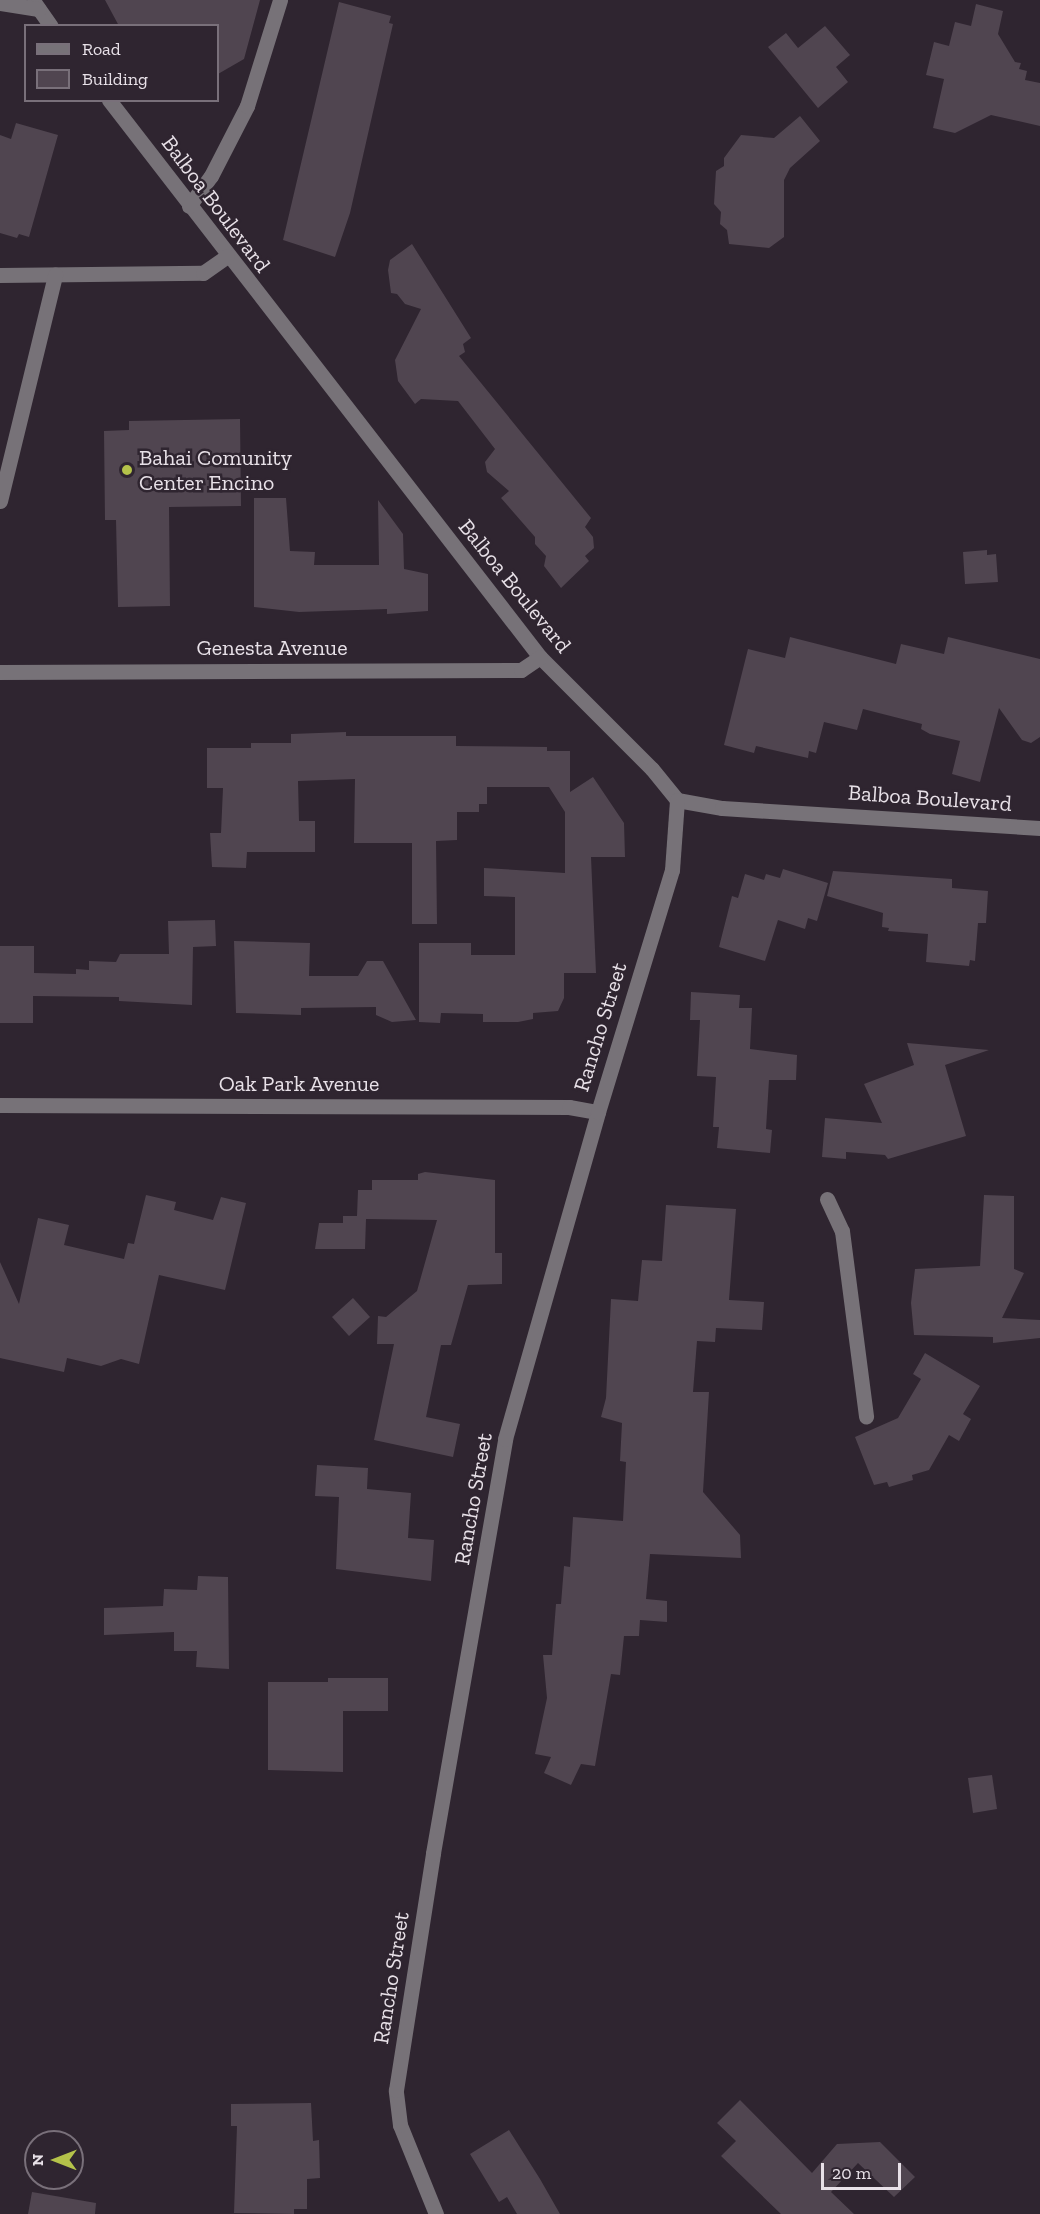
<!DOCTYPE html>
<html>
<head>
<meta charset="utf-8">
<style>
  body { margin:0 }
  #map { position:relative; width:1040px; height:2214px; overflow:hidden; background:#2f2530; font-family:"Zilla Slab",serif }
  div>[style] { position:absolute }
  .building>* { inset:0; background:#504550 }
  .minor>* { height:15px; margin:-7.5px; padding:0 7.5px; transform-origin:7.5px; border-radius:7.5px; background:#777278 }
  .dots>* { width:16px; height:16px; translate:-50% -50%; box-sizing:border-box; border:3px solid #2f2530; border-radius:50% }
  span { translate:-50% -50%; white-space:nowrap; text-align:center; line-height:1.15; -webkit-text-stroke:5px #2f2530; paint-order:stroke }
  .street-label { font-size:22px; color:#e8e1e8 }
  .poi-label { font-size:22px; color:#e8e1e8 }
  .left { translate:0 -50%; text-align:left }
  .legend { position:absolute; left:24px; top:24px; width:195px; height:78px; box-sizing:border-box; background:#2f2530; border:2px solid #79707a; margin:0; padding:8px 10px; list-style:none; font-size:18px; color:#e8e1e8 }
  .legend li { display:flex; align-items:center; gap:12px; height:30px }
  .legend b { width:30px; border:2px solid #79707a }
  .north { position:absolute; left:24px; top:2130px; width:60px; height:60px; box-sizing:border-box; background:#2f2530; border:2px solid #79707a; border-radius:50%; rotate:270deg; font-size:16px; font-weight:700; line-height:24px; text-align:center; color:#e8e1e8 }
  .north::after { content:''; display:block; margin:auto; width:21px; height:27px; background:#b4c24a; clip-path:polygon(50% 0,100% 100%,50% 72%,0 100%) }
  .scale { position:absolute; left:821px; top:2163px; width:80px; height:27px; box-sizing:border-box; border:3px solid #e8e1e8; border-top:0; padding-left:8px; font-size:18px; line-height:21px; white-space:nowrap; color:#e8e1e8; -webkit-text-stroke:4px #2f2530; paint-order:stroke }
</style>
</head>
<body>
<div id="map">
  <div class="building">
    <div style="clip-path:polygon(105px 0,260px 0,244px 59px,218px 74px,218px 26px,119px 26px)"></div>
    <div style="clip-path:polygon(339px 2px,391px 16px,389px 23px,393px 24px,350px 213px,335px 257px,283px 240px)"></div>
    <div style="clip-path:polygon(976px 4px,1003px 11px,998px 34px,1015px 62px,1021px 63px,1019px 69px,1027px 71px,1025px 80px,1040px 83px,1040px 126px,991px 115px,955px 133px,933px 128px,944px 79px,926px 75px,934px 42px,949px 46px,955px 22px,971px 26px)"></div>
    <div style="clip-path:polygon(825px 26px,850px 55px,836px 67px,848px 82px,818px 108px,768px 47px,786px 33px,798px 48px)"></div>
    <div style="clip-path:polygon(800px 116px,820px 141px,790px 168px,784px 180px,784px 237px,769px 248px,729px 244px,727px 230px,720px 224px,721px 212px,714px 204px,716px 171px,724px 166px,724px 158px,741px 135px,774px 138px)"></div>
    <div style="clip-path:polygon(16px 123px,58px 135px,29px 237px,19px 234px,17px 238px,0 233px,0 135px,11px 139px)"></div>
    <div style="clip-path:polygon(412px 244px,471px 338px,463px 344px,465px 352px,459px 356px,591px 518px,585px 527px,593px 537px,594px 548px,585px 556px,589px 561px,561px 588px,544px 566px,546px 556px,535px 544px,535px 537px,501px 498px,509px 491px,487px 472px,485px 462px,495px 449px,458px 401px,421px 399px,415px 404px,398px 381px,395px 360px,421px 309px,405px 304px,397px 294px,391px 293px,388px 270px,390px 260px)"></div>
    <div style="clip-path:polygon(240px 419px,241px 506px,169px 507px,170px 606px,118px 607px,116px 520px,105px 520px,104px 431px,129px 430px,129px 421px)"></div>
    <div style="clip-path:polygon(254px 498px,286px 498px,290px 551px,315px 552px,314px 565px,379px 565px,378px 500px,403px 534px,404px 569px,428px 574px,428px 611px,387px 614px,387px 609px,299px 612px,254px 607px)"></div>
    <div style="clip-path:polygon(987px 550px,987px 555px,996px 554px,998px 582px,965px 584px,963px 552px)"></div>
    <div style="clip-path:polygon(790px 637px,896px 664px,901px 644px,944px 654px,948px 637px,1040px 659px,1040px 737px,1031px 743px,1022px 740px,999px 708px,980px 782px,952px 774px,960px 741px,930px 734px,921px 729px,922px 724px,863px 709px,857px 730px,824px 722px,816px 753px,809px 751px,808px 758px,756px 746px,754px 753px,724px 745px,748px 649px,785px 658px)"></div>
    <div style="clip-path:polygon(346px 732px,346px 736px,456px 736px,456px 746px,547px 747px,547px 751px,570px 751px,570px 792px,593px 777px,624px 823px,625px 857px,591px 857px,596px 973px,564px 973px,564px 998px,558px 1011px,533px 1013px,533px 1019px,518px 1022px,483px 1022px,483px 1014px,441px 1013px,440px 1023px,419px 1022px,419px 943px,471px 943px,471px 955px,515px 955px,515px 897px,484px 896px,484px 868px,565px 873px,565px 812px,549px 787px,487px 787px,487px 804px,479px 804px,479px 812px,457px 812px,457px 840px,436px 841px,437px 924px,412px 924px,412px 843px,354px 843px,355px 779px,298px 781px,299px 821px,315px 821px,315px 852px,247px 852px,246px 868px,212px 867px,210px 833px,221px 833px,223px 788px,207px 788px,207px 748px,251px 748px,251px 743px,291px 743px,291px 734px)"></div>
    <div style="clip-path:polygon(783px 869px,828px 883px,817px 921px,808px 918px,805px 929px,778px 920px,765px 961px,719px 947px,732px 896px,738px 898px,745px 874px,764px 880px,766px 874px,780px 878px)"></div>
    <div style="clip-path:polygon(833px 871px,952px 879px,952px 888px,988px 891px,986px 923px,978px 923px,975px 961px,970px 960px,969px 966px,926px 962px,928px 934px,888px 931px,889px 928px,882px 927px,883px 913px,827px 896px)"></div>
    <div style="clip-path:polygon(215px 920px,216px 946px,193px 947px,192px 1005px,119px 1001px,119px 997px,33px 996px,33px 1023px,0 1023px,0 946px,34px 946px,34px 973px,76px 974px,76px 969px,89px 970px,89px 961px,116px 962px,120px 954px,169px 954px,168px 921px)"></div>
    <div style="clip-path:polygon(234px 941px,310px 943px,309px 976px,358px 976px,367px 961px,383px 961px,416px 1020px,392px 1022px,376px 1015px,376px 1007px,301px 1008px,301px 1015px,236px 1013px)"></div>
    <div style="clip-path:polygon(691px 992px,740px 995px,739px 1008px,752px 1008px,750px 1049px,797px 1055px,796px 1080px,769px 1080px,766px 1129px,772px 1130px,770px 1153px,717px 1148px,719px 1127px,713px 1127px,716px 1077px,697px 1076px,700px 1020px,690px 1020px)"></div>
    <div style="clip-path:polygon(907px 1043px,989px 1050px,945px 1065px,966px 1136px,888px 1159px,885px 1155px,846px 1152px,846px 1159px,822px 1157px,825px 1118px,882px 1123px,864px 1084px,914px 1065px)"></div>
    <div style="clip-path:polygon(425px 1172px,495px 1180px,495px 1253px,502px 1253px,502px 1284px,468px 1285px,451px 1345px,441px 1345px,426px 1417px,460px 1424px,453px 1457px,374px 1440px,394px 1344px,377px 1344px,378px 1316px,386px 1317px,417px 1291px,437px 1220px,366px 1219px,365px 1249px,315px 1249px,319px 1223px,343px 1223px,343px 1216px,357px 1216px,358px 1190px,372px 1190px,372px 1180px,418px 1180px,418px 1174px)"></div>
    <div style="clip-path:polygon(146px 1195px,176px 1202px,174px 1210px,213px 1220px,221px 1197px,246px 1203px,225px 1290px,159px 1275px,139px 1364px,121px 1359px,101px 1366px,67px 1358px,64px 1372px,0 1358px,0 1262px,19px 1304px,38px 1218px,69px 1225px,64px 1245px,124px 1259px,128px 1243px,134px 1244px)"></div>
    <div style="clip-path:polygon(984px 1195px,1014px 1196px,1014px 1269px,1024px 1273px,1002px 1318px,1040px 1320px,1040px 1338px,993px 1343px,993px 1337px,914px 1335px,911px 1303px,915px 1269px,980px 1266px)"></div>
    <div style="clip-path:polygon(666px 1205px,736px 1209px,729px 1300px,764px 1302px,762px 1330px,716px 1328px,715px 1342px,697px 1341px,693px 1392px,709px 1392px,703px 1492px,740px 1535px,741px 1558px,650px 1554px,646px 1599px,667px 1601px,667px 1622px,640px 1620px,639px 1636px,624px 1636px,620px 1675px,611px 1674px,595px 1766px,581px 1764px,571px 1785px,544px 1773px,551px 1757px,535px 1754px,547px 1698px,543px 1655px,552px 1655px,556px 1604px,561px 1604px,564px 1566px,570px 1567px,573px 1517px,623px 1521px,626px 1462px,620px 1461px,622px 1423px,601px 1417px,606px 1398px,611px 1299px,638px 1301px,642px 1260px,662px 1261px)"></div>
    <div style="clip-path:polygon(353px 1298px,370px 1317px,349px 1336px,332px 1317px)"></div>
    <div style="clip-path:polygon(925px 1353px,980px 1386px,963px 1414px,971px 1419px,959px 1441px,949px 1435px,929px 1470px,912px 1475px,913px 1480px,889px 1487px,887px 1482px,874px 1485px,855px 1437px,898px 1418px,921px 1379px,913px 1374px)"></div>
    <div style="clip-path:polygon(317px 1465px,368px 1468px,367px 1489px,411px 1493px,408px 1538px,434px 1540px,431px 1581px,336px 1569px,339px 1497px,315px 1496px)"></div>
    <div style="clip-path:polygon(198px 1576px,228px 1577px,229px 1669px,196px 1667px,197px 1651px,174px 1651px,174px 1632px,104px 1635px,104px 1608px,163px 1606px,164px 1589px,197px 1590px)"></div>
    <div style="clip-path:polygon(328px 1678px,388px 1678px,388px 1711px,343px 1711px,343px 1772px,268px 1770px,268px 1682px,328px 1682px)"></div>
    <div style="clip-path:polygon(992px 1775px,997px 1809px,973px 1813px,968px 1778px)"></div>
    <div style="clip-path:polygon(740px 2100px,812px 2173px,837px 2144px,880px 2142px,915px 2177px,894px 2197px,858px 2163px,831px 2192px,854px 2214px,781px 2214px,721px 2156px,736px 2141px,717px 2123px)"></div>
    <div style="clip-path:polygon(311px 2103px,313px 2141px,319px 2140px,320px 2178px,307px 2179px,307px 2209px,294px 2209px,294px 2214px,234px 2213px,237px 2126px,231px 2126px,231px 2104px)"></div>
    <div style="clip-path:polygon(509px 2130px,540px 2179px,560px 2214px,517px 2214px,507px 2197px,499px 2202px,470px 2154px)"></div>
    <div style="clip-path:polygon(32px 2192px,96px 2203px,95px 2214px,28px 2214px)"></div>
  </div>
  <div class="minor">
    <div style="left:34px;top:2px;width:29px;rotate:55deg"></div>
    <div style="left:0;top:3px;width:39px;rotate:9deg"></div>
    <div style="left:109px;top:100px;width:704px;rotate:52.27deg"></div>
    <div style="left:540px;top:657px;width:158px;rotate:45deg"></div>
    <div style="left:652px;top:769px;width:40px;rotate:51deg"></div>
    <div style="left:677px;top:800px;width:46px;rotate:10.1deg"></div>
    <div style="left:722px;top:808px;width:319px;rotate:3.6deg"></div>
    <div style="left:189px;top:206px;width:37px;rotate:-54deg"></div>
    <div style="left:211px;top:176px;width:79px;rotate:-62.8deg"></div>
    <div style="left:247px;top:106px;width:111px;rotate:-72.7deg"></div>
    <div style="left:0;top:275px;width:203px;rotate:-0.6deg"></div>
    <div style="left:203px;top:273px;width:29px;rotate:-35deg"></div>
    <div style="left:0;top:501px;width:233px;rotate:-76.3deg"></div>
    <div style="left:0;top:672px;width:521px;rotate:-0.22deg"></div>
    <div style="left:521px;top:670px;width:23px;rotate:-34deg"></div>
    <div style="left:0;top:1105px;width:569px;rotate:0.2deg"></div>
    <div style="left:569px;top:1107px;width:29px;rotate:10deg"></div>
    <div style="left:827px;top:1199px;width:35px;rotate:65deg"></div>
    <div style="left:842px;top:1231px;width:187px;rotate:82.6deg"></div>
    <div style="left:436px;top:2214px;width:96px;rotate:-112deg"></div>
    <div style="left:400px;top:2125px;width:35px;rotate:-97deg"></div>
    <div style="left:396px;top:2090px;width:240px;rotate:-81.1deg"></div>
    <div style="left:433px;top:1853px;width:420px;rotate:-80.1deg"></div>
    <div style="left:505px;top:1439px;width:340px;rotate:-74.1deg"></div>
    <div style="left:598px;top:1112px;width:253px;rotate:-73deg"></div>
    <div style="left:672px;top:870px;width:70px;rotate:-85.9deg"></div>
  </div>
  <div class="dots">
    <div style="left:127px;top:470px;background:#b4c24a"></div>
  </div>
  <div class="street-label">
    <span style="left:216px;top:204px;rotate:53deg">Balboa Boulevard</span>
    <span style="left:515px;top:586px;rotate:51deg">Balboa Boulevard</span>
    <span style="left:272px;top:648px">Genesta Avenue</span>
    <span style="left:930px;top:798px;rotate:4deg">Balboa Boulevard</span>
    <span style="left:600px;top:1027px;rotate:-73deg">Rancho Street</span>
    <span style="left:299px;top:1084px">Oak Park Avenue</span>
    <span style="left:473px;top:1499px;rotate:-80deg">Rancho Street</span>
    <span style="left:391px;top:1978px;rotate:-81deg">Rancho Street</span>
  </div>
  <div class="poi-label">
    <span class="left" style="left:139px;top:470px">Bahai Comunity<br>Center Encino</span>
  </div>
  <ul class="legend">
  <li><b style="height:8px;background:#777278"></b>Road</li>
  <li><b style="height:16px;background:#504550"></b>Building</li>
  </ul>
  <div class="north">N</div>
  <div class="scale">20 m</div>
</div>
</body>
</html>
